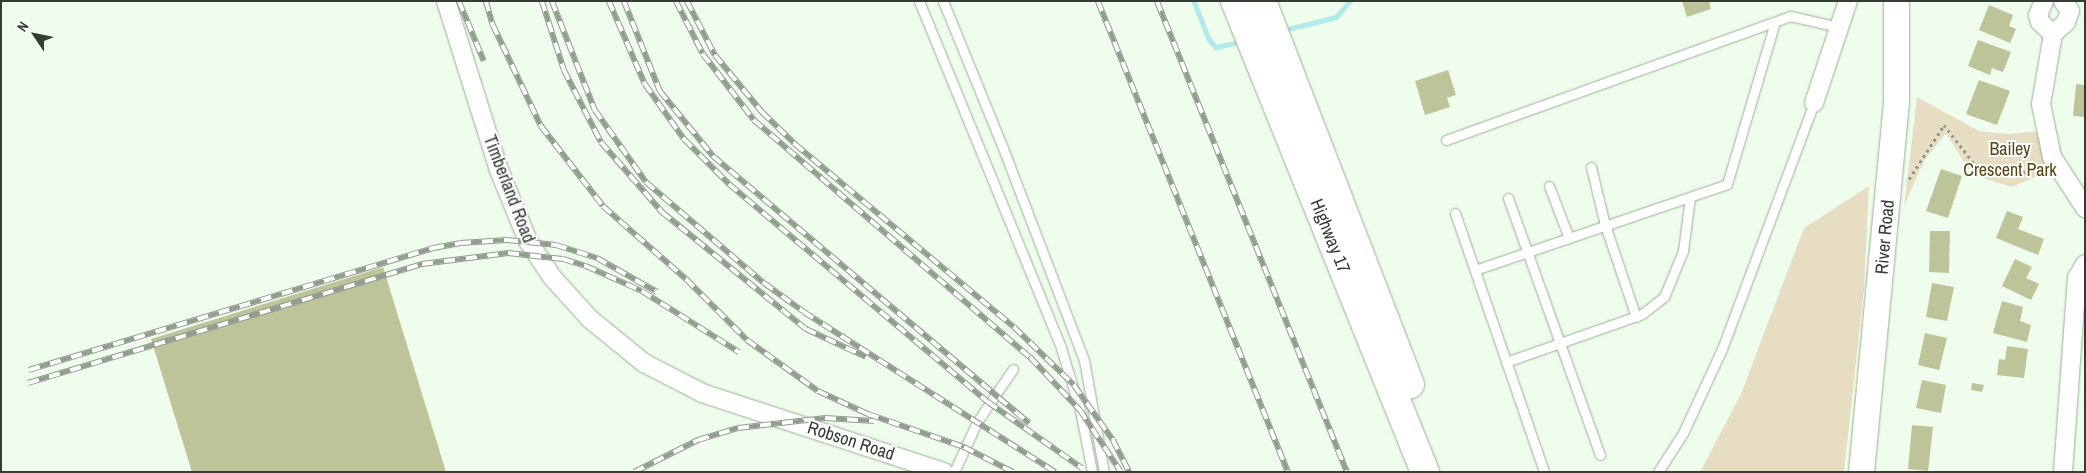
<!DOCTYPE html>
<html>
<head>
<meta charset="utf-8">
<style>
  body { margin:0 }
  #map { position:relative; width:2086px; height:473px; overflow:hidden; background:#effeec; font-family:"Archivo Narrow",sans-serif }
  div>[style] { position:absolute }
  .green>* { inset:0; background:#e7ddc3 }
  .stream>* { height:4.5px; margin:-2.25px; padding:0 2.25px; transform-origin:2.25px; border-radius:2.25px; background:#b0e9e7 }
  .building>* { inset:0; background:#bec49a }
  .path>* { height:2.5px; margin-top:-1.25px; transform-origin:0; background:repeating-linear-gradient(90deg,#899587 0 2.5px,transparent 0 6.5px) }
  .roads { filter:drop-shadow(0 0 1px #98b094) drop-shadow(0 0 1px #98b094) }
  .lane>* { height:9px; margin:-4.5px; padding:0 4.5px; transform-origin:4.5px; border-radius:4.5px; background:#fff }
  .street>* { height:18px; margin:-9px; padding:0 9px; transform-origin:9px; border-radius:9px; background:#fff }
  .secondary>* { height:25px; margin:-12.5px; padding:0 12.5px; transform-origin:12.5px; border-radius:12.5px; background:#fff }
  .highway>* { height:28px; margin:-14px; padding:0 14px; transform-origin:14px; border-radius:14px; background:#fff }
  .rail>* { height:5.5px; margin-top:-2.75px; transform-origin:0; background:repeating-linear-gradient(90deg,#fff 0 11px,#919d8f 0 22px); box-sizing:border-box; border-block:1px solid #919d8f }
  span { translate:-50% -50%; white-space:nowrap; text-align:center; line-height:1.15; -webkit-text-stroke:4px #fff; paint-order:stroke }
  .park-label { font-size:18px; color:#564412 }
  .street-label { font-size:18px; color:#333d32 }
  .frame { position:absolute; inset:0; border:2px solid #333d32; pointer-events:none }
  .north { position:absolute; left:10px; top:10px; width:50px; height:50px; -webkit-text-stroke:4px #fff; paint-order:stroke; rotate:304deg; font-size:14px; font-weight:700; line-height:20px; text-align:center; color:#333d32 }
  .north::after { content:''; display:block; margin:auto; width:18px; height:22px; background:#333d32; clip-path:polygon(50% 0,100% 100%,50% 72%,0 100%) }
</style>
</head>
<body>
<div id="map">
  <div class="green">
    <div style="clip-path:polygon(1917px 97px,1979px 131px,2009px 134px,2036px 131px,2051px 170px,2012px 187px,1972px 175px,1946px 133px,1924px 161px,1904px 206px)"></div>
    <div style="clip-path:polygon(1869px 186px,1864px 288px,1844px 472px,1700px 472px,1741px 394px,1804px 228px)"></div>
  </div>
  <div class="stream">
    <div style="left:1194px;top:1px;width:41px;rotate:68.5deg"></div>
    <div style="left:1209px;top:39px;width:11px;rotate:49deg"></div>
    <div style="left:1216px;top:47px;width:24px;rotate:-12deg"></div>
    <div style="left:1288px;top:29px;width:49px;rotate:-14deg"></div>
    <div style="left:1336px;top:17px;width:21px;rotate:-49deg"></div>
  </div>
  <div class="building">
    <div style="clip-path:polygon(1682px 1px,1709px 1px,1711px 9px,1687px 17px)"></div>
    <div style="clip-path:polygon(1989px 5px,2013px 15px,2009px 26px,2016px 29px,2010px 43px,1979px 30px)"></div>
    <div style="clip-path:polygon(1978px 40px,2011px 52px,2003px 72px,1992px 68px,1990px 75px,1968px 66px)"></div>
    <div style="clip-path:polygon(1448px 70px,1456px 95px,1447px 98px,1450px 107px,1425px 115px,1415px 81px)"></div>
    <div style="clip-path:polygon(1979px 80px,2010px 91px,1997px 125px,1966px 114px)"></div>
    <div style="clip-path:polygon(2076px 84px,2085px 85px,2085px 117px,2073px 116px)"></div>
    <div style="clip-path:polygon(1941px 169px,1962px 176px,1948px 218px,1926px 211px)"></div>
    <div style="clip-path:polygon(2007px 211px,2023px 217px,2018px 229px,2044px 239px,2038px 255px,1996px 238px)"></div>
    <div style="clip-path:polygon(1930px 231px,1950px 231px,1949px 273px,1929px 272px)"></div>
    <div style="clip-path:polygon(2015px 259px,2032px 267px,2026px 278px,2039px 284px,2031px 300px,2002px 286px)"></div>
    <div style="clip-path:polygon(383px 267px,446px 472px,192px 472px,151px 339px)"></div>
    <div style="clip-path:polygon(1932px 283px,1954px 287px,1947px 321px,1926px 317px)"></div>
    <div style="clip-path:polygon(2002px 301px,2023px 307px,2020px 321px,2031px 325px,2027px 342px,1993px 333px)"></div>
    <div style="clip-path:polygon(1925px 333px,1947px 338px,1939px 370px,1918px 365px)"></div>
    <div style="clip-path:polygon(2007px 346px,2028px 349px,2024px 378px,1997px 375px,1999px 359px,2005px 360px)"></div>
    <div style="clip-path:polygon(1922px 380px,1946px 385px,1941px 413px,1916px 408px)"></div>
    <div style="clip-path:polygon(1972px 383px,1984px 385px,1982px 392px,1971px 390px)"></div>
    <div style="clip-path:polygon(1912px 425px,1933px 427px,1928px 471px,1908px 469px)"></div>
  </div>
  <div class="path">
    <div style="left:1909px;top:179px;width:64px;rotate:-57.1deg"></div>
    <div style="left:1944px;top:125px;width:53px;rotate:51.8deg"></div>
    <div style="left:1977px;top:167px;width:17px;rotate:25deg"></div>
    <div style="left:1992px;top:174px;width:25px;rotate:5deg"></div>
    <div style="left:2017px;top:176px;width:25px;rotate:-27deg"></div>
  </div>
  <div class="roads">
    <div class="lane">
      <div style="left:919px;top:1px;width:375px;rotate:67.7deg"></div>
      <div style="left:1061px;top:348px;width:65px;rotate:73deg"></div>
      <div style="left:1080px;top:410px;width:63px;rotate:79deg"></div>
      <div style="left:943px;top:1px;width:159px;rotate:67.8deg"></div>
      <div style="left:1003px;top:148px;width:227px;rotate:69.1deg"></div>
      <div style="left:1084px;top:360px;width:114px;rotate:79.9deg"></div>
      <div style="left:1446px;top:140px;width:366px;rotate:-19.8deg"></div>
      <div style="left:1790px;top:16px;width:50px;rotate:12.7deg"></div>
      <div style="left:1591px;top:167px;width:60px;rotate:76.4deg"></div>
      <div style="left:1605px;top:225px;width:97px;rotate:71.4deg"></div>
      <div style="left:1549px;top:186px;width:56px;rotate:69deg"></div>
      <div style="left:1508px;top:198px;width:273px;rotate:70.3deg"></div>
      <div style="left:1455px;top:213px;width:274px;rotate:71deg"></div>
      <div style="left:1475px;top:270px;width:266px;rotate:-18.8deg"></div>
      <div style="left:1727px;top:184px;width:169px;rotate:-73.5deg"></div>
      <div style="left:1506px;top:362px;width:144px;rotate:-19.4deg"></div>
      <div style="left:1642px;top:314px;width:28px;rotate:-38deg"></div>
      <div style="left:1664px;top:297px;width:50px;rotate:-67.6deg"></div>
      <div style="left:1683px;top:251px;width:54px;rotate:-82.6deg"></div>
      <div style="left:954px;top:472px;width:55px;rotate:-65.3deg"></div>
      <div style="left:977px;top:422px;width:64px;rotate:-55.8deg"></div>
      <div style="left:1658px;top:472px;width:46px;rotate:-57.3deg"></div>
      <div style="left:1683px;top:433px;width:93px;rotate:-65.1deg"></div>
      <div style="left:1722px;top:349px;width:263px;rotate:-69.5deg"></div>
    </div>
    <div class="street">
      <div style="left:446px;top:1px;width:177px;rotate:72.6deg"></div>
      <div style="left:499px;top:170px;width:77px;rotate:67.8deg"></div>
      <div style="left:528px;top:241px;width:43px;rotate:56.3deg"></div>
      <div style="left:552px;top:277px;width:57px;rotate:47.9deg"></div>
      <div style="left:590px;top:319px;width:70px;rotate:39.2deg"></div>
      <div style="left:644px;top:363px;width:65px;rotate:27.3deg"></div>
      <div style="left:702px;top:393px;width:255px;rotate:18.1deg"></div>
      <div style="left:2044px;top:1px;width:15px;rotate:113deg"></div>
      <div style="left:2038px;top:15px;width:7px;rotate:74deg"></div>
      <div style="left:2040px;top:22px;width:18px;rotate:43deg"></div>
      <div style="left:2063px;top:1px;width:12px;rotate:55deg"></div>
      <div style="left:2070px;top:11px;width:12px;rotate:110deg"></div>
      <div style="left:2066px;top:22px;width:18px;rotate:137deg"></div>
      <div style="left:2053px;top:34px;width:71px;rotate:99.7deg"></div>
      <div style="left:2041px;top:104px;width:54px;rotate:78.3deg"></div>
      <div style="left:2052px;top:157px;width:61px;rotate:57.1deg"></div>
      <div style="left:1814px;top:103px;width:108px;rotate:-71.6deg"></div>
      <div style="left:2063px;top:472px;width:195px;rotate:-85.9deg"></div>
      <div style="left:2077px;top:278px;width:16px;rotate:-60deg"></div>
    </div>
    <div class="secondary">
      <div style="left:1861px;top:472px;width:371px;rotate:-84.6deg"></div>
      <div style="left:1896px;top:103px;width:102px;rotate:-90deg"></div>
    </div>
    <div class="highway">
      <div style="left:1235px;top:1px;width:508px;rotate:68.03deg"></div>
      <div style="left:1262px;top:1px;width:411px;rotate:68.9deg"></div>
    </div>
  </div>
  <div class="rail">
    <div style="left:459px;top:1px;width:65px;rotate:67.4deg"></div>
    <div style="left:486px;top:1px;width:25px;rotate:74deg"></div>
    <div style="left:493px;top:25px;width:112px;rotate:64.6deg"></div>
    <div style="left:541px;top:126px;width:101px;rotate:52.2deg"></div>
    <div style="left:603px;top:206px;width:111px;rotate:41.3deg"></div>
    <div style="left:686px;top:279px;width:86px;rotate:45deg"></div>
    <div style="left:747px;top:340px;width:87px;rotate:35.7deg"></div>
    <div style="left:818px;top:391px;width:55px;rotate:24.7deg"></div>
    <div style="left:868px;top:414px;width:102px;rotate:19deg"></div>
    <div style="left:964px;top:447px;width:55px;rotate:27deg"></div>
    <div style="left:542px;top:1px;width:72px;rotate:72.3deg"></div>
    <div style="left:564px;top:70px;width:81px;rotate:62.8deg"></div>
    <div style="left:601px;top:142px;width:93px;rotate:48.9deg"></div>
    <div style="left:662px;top:212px;width:186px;rotate:39.1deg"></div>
    <div style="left:806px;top:329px;width:66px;rotate:25deg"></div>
    <div style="left:552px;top:1px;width:117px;rotate:68.5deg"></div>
    <div style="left:595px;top:110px;width:88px;rotate:54.7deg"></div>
    <div style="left:646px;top:182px;width:155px;rotate:40.6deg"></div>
    <div style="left:764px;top:283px;width:49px;rotate:35.9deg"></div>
    <div style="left:804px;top:312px;width:298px;rotate:32.5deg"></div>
    <div style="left:609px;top:1px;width:90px;rotate:66.6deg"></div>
    <div style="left:645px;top:84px;width:67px;rotate:54.7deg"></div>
    <div style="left:684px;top:139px;width:64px;rotate:45deg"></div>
    <div style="left:729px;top:184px;width:339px;rotate:40.1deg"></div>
    <div style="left:988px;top:402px;width:115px;rotate:35.1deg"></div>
    <div style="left:624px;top:1px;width:97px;rotate:68.2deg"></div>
    <div style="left:660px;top:91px;width:84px;rotate:50.8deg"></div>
    <div style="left:713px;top:156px;width:414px;rotate:40.2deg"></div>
    <div style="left:676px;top:1px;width:59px;rotate:63deg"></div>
    <div style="left:703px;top:54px;width:83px;rotate:52.3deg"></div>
    <div style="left:754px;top:120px;width:364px;rotate:40.7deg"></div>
    <div style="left:1030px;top:357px;width:73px;rotate:46.7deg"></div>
    <div style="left:1080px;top:410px;width:74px;rotate:56.5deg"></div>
    <div style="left:687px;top:1px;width:61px;rotate:62.6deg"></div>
    <div style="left:715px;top:55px;width:74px;rotate:50.5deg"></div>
    <div style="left:762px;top:112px;width:46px;rotate:44.1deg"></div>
    <div style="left:795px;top:144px;width:285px;rotate:39.9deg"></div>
    <div style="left:1014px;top:327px;width:83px;rotate:44deg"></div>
    <div style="left:1074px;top:385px;width:67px;rotate:54.7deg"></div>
    <div style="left:1113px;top:440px;width:36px;rotate:63deg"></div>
    <div style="left:1098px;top:1px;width:508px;rotate:68.03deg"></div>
    <div style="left:1157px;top:1px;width:508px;rotate:68.03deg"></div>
    <div style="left:29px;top:370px;width:422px;rotate:-16.8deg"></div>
    <div style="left:433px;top:248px;width:27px;rotate:-10deg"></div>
    <div style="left:460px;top:243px;width:47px;rotate:-3.7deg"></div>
    <div style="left:507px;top:240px;width:49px;rotate:5.8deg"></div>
    <div style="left:556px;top:245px;width:43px;rotate:17.6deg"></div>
    <div style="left:597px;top:258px;width:69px;rotate:29.5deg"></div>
    <div style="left:28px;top:383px;width:412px;rotate:-16.8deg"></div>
    <div style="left:422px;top:264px;width:87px;rotate:-7.3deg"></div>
    <div style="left:508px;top:253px;width:55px;rotate:6.2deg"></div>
    <div style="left:563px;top:259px;width:24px;rotate:17deg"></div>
    <div style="left:586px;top:266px;width:61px;rotate:24.1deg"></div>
    <div style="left:642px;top:291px;width:115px;rotate:32.2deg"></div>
    <div style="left:634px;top:472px;width:72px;rotate:-26.6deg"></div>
    <div style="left:698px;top:440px;width:42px;rotate:-16.7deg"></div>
    <div style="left:738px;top:428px;width:88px;rotate:-6.6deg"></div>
    <div style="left:825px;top:418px;width:49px;rotate:3.5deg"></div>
  </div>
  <div class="park-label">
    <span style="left:2010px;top:160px">Bailey<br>Crescent Park</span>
  </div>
  <div class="street-label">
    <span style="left:509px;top:189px;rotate:69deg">Timberland Road</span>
    <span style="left:1330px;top:236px;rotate:68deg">Highway 17</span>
    <span style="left:1885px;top:237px;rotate:-85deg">River Road</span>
    <span style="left:851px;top:441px;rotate:18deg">Robson Road</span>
  </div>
  <div class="frame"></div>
  <div class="north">N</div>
</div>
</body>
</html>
